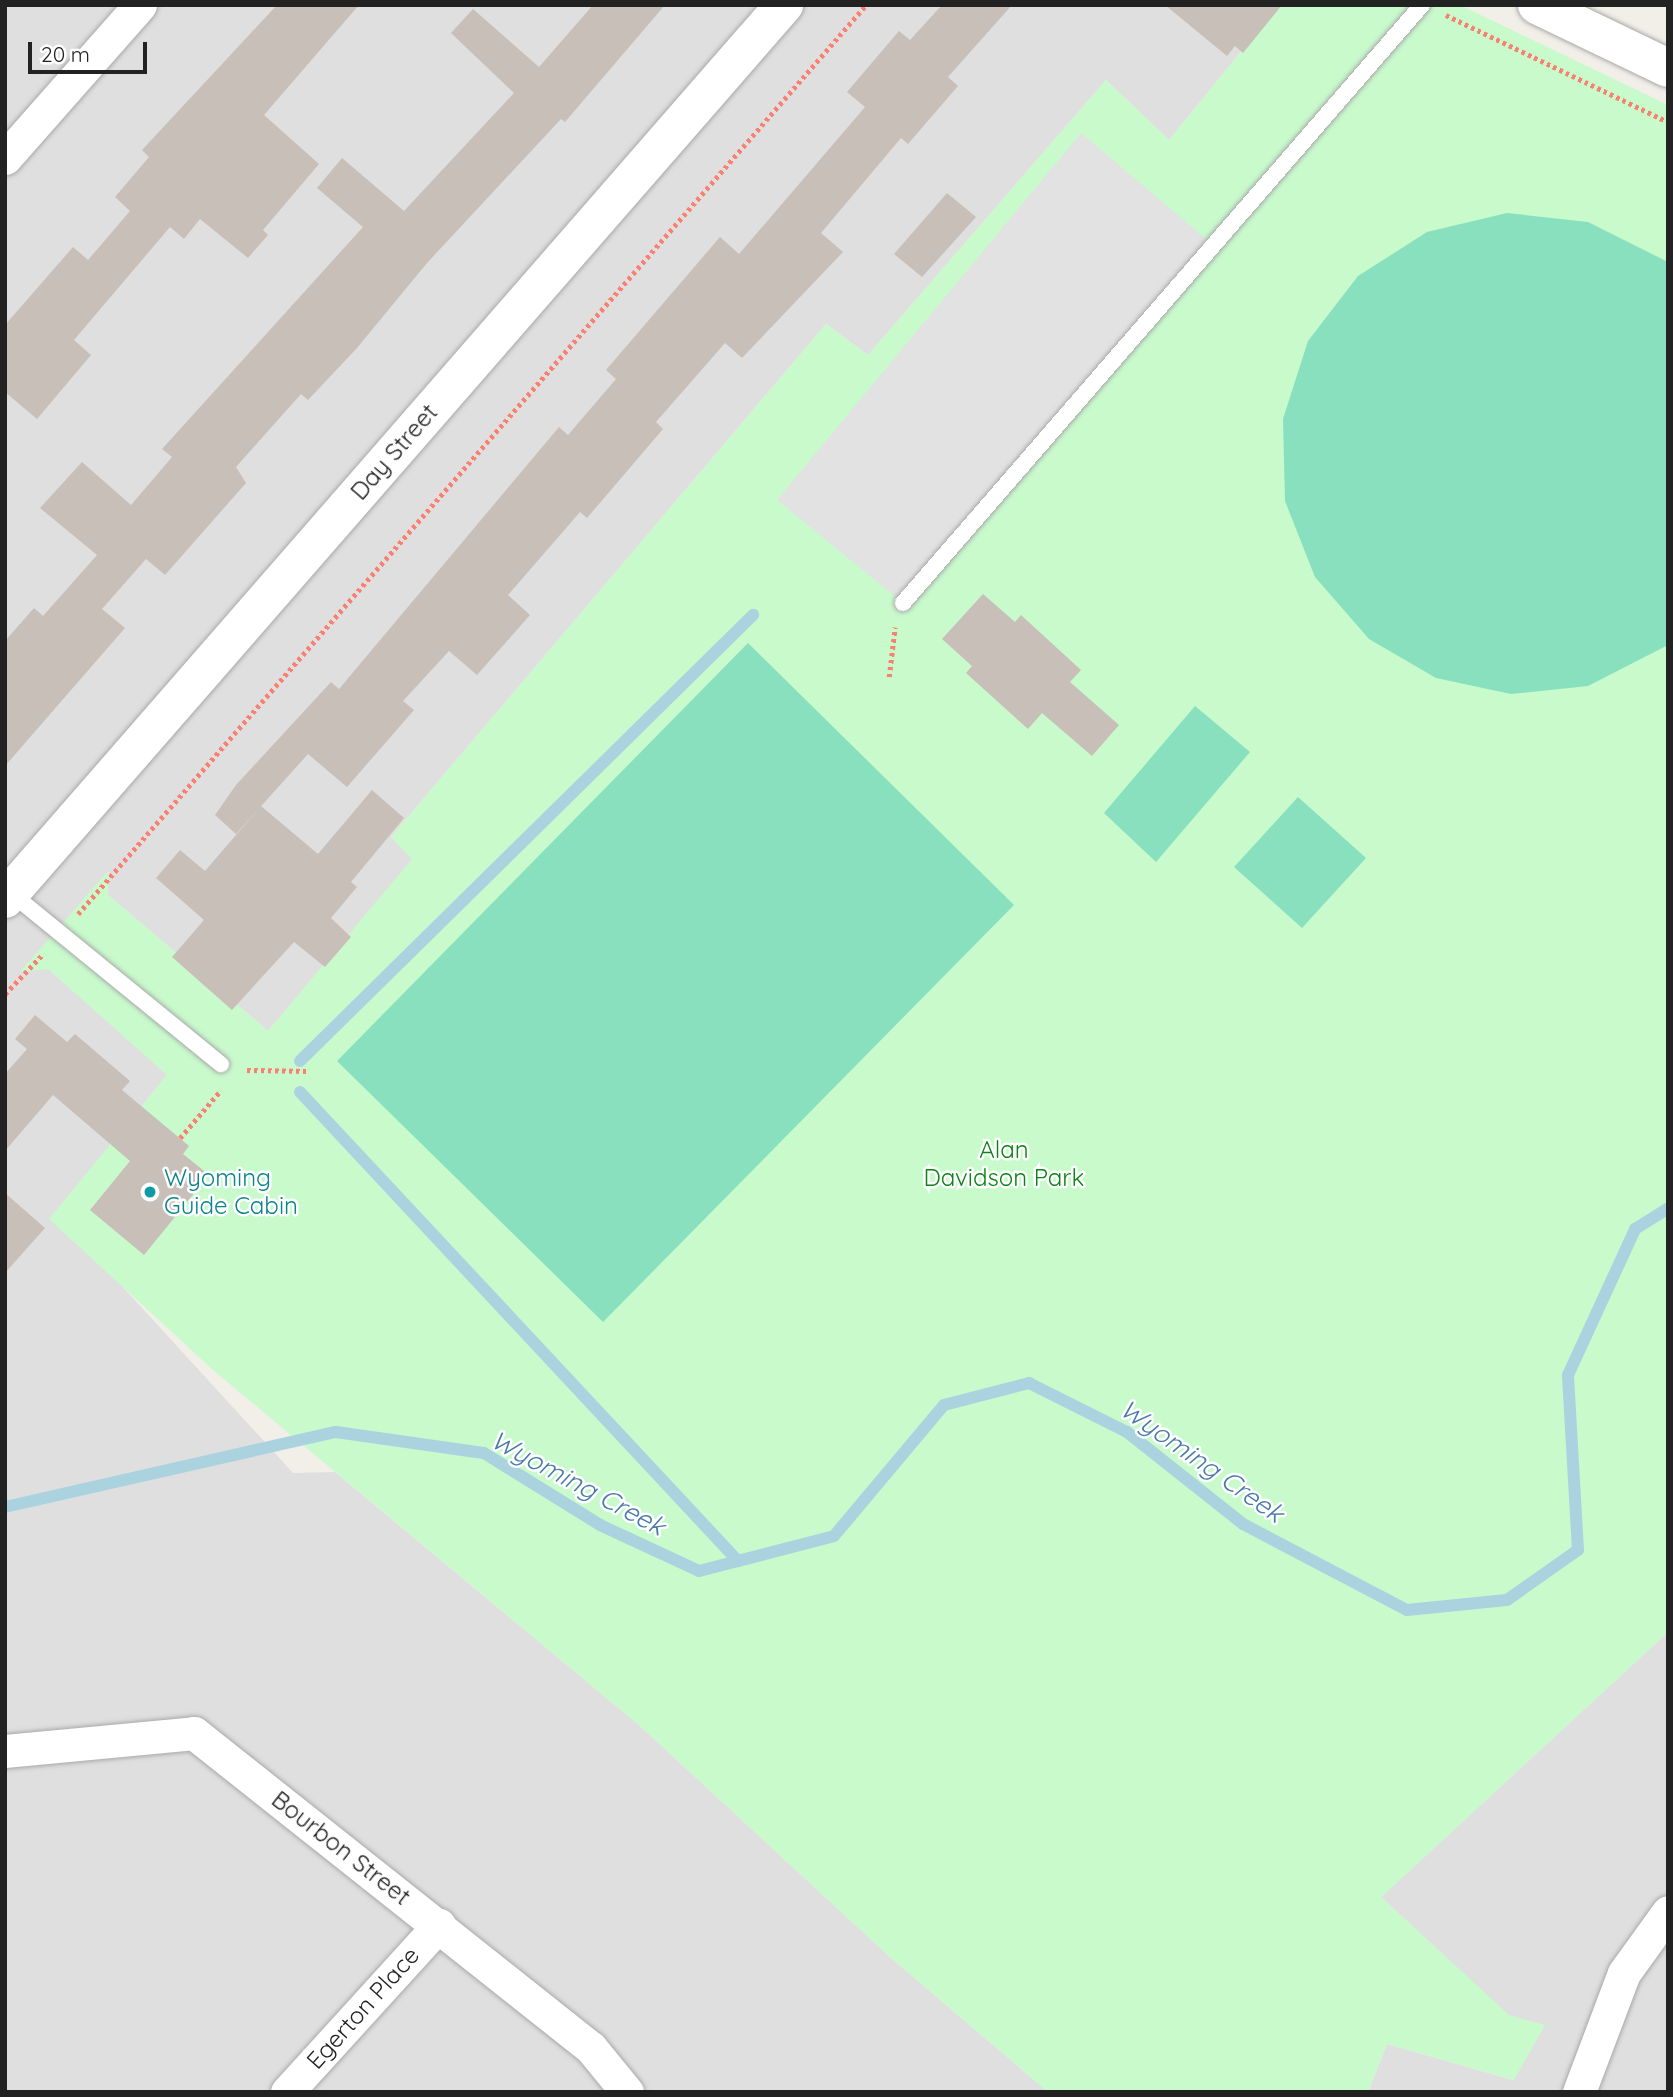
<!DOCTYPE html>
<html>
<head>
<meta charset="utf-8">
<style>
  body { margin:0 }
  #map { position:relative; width:1673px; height:2097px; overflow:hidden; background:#f2efe9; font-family:Quicksand,sans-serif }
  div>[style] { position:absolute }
  .residential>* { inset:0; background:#e0dfdf }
  .park>* { inset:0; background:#c8facc }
  .pitch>* { inset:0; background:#88e0be }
  .parking>* { inset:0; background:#e2e2e2 }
  .stream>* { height:12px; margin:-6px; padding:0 6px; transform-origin:6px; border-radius:6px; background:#aad3df }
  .building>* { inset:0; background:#c7bfb8 }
  .path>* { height:4.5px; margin-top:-2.25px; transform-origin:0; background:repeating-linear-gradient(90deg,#fa8072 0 3.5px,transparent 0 7px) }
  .roads { filter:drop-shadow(0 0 2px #a9a9a9) drop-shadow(0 0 2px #a9a9a9) }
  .service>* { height:16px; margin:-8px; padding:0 8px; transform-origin:8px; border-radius:8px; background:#fff }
  .minor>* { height:33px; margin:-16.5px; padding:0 16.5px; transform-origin:16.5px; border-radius:16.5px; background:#fff }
  .tertiary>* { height:38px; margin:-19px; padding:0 19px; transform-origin:19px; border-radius:19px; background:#fff }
  .dots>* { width:19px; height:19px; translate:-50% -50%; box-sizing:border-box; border:4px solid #fff; border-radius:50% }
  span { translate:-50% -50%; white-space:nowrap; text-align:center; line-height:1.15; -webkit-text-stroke:5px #fff; paint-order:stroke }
  .street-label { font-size:24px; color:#222 }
  .park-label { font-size:24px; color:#0c8416 }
  .culture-label { font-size:24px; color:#0d838f }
  .left { translate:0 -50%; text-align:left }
  .water-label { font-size:26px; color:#4a7aab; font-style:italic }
  .frame { position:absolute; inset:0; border:7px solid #222; pointer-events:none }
  .scale { position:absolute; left:28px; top:42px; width:119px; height:32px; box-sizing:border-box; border:4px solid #222; border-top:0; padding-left:9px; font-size:21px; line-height:24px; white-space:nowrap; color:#222; -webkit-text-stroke:5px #fff; paint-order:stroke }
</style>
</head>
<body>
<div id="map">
  <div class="residential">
    <div style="clip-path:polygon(5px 5px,1279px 5px,1169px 140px,1106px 80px,868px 355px,826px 324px,391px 837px,413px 859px,268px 1031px,108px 895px,167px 1075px,50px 1219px,121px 1285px,293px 1473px,335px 1472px,640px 1726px,890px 1957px,1048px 2092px,5px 2092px)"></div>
    <div style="clip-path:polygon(1668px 1632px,1668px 2092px,1368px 2092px,1387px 2044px,1513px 2080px,1544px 2025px,1509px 2016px,1381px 1897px)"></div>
  </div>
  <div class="park">
    <div style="clip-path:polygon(1279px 5px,1460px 5px,1668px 105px,1668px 1632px,1381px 1897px,1509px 2015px,1545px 2025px,1514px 2080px,1387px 2044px,1368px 2092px,1048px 2092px,890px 1957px,640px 1726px,213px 1370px,49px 1219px,167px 1075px,48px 969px,20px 972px,109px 870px,108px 895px,268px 1031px,412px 859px,391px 837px,826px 324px,868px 355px,1106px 80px,1169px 140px)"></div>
  </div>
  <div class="pitch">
    <div style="clip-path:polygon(1507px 213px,1588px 222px,1668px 262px,1668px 645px,1588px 686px,1511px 694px,1436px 678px,1369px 639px,1315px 577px,1285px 501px,1283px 419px,1308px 341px,1358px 276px,1427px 232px)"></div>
    <div style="clip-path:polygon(748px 643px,1014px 905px,603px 1322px,337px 1061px)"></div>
    <div style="clip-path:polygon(1195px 706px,1250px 752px,1156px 862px,1104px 813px)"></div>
    <div style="clip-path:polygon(1298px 797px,1366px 858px,1302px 928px,1234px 867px)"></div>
  </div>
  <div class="parking">
    <div style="clip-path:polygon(1081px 133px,1212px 244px,903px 603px,777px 500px)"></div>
  </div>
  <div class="stream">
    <div style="left:300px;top:1061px;width:636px;rotate:-44.55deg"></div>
    <div style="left:300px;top:1092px;width:642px;rotate:46.96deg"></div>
    <div style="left:5px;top:1507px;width:339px;rotate:-12.8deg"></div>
    <div style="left:336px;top:1432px;width:149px;rotate:8.1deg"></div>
    <div style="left:484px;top:1453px;width:137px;rotate:31.8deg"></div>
    <div style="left:600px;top:1525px;width:109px;rotate:24.9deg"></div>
    <div style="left:699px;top:1571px;width:139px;rotate:-14.5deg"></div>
    <div style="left:834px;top:1536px;width:171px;rotate:-50deg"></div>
    <div style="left:944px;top:1405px;width:88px;rotate:-14.5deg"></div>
    <div style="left:1029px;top:1383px;width:110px;rotate:26.6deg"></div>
    <div style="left:1127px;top:1432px;width:148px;rotate:38.4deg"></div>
    <div style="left:1243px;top:1524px;width:185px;rotate:27.7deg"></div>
    <div style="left:1407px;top:1610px;width:100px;rotate:-5.7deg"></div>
    <div style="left:1507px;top:1600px;width:87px;rotate:-35.2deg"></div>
    <div style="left:1578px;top:1550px;width:175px;rotate:-93.3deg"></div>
    <div style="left:1568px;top:1375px;width:161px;rotate:-65.3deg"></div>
    <div style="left:1635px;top:1229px;width:39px;rotate:-32deg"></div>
  </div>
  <div class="building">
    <div style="clip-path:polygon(277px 5px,359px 5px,264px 115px,319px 164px,263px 230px,268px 235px,248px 258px,200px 219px,184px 239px,170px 227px,74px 340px,91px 355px,37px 419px,5px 392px,5px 325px,73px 247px,88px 260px,130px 211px,115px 197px,149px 157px,142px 150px)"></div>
    <div style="clip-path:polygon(593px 5px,665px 5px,565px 122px,561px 119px,427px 263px,357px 348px,308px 400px,301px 394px,236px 467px,246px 483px,165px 575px,146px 559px,102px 609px,125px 628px,5px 766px,5px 641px,34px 608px,43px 616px,97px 555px,40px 508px,82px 462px,131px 505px,172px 457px,162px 449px,363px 227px,317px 188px,342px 158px,404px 211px,514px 93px,451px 33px,473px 9px,539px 67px)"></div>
    <div style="clip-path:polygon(942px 5px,1012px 5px,948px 77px,958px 86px,908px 144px,901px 138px,821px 233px,843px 252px,742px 358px,725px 343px,656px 422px,663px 429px,587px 518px,580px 512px,508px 595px,530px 615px,477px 675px,449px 651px,403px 701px,414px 710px,347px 787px,308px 754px,236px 834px,215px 815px,236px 785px,331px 682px,339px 689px,559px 427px,568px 435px,616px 379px,606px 370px,720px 237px,739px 254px,865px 107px,847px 92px,899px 31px,910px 40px)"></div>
    <div style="clip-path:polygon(1165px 5px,1282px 5px,1243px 53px,1235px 46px,1227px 56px)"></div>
    <div style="clip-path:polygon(947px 193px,976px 217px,922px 277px,894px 254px)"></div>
    <div style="clip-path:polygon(983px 594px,1015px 622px,1021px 615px,1081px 670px,1070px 682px,1119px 725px,1092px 756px,1042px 713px,1028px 729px,966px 673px,972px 666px,942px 639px)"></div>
    <div style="clip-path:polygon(372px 790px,404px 818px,351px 882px,357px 887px,331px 918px,351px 937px,325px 967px,294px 942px,232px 1010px,172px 957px,204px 920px,156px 878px,180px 850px,205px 871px,261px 806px,318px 854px)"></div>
    <div style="clip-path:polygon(35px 1015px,67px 1042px,75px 1034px,130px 1081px,122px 1090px,189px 1146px,183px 1154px,209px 1175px,144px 1255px,90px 1210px,130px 1161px,53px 1095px,5px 1151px,5px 1074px,27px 1049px,15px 1039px)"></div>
    <div style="clip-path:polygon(5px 1193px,45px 1228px,5px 1273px)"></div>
  </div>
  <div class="path">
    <div style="left:1446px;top:15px;width:246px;rotate:25.7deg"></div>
    <div style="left:889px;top:677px;width:50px;rotate:-83.2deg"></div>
    <div style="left:78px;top:914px;width:1203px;rotate:-49.08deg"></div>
    <div style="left:5px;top:994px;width:54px;rotate:-46.5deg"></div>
    <div style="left:247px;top:1070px;width:59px;rotate:1deg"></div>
    <div style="left:180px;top:1138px;width:63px;rotate:-49.5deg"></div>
  </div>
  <div class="roads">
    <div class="service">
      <div style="left:903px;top:603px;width:792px;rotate:-49.05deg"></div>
      <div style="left:11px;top:893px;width:271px;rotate:39.2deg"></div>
    </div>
    <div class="minor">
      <div style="left:5px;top:158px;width:204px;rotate:-48.6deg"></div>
      <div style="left:5px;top:1751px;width:190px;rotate:-5.4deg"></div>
      <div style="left:194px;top:1733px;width:507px;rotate:38.43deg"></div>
      <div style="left:591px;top:2048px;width:57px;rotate:50.7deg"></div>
      <div style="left:287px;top:2092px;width:226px;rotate:-47.7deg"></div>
      <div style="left:1579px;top:2092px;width:127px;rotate:-69.3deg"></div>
      <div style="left:1624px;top:1973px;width:75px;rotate:-54.2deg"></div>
    </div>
    <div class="tertiary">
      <div style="left:1537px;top:5px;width:145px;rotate:25.7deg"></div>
      <div style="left:5px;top:899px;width:1186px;rotate:-48.93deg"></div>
    </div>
  </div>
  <div class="dots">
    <div style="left:150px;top:1192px;background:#0f9aa8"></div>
  </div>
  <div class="street-label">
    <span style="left:394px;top:452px;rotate:-49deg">Day Street</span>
    <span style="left:341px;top:1848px;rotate:38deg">Bourbon Street</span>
    <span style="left:363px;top:2008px;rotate:-48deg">Egerton Place</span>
  </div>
  <div class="park-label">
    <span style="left:1004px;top:1164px">Alan<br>Davidson Park</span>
  </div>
  <div class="culture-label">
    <span class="left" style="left:164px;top:1192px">Wyoming<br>Guide Cabin</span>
  </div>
  <div class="water-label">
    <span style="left:1202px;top:1461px;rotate:35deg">Wyoming Creek</span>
    <span style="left:578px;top:1483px;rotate:28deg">Wyoming Creek</span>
  </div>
  <div class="frame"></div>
  <div class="scale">20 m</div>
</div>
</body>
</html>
